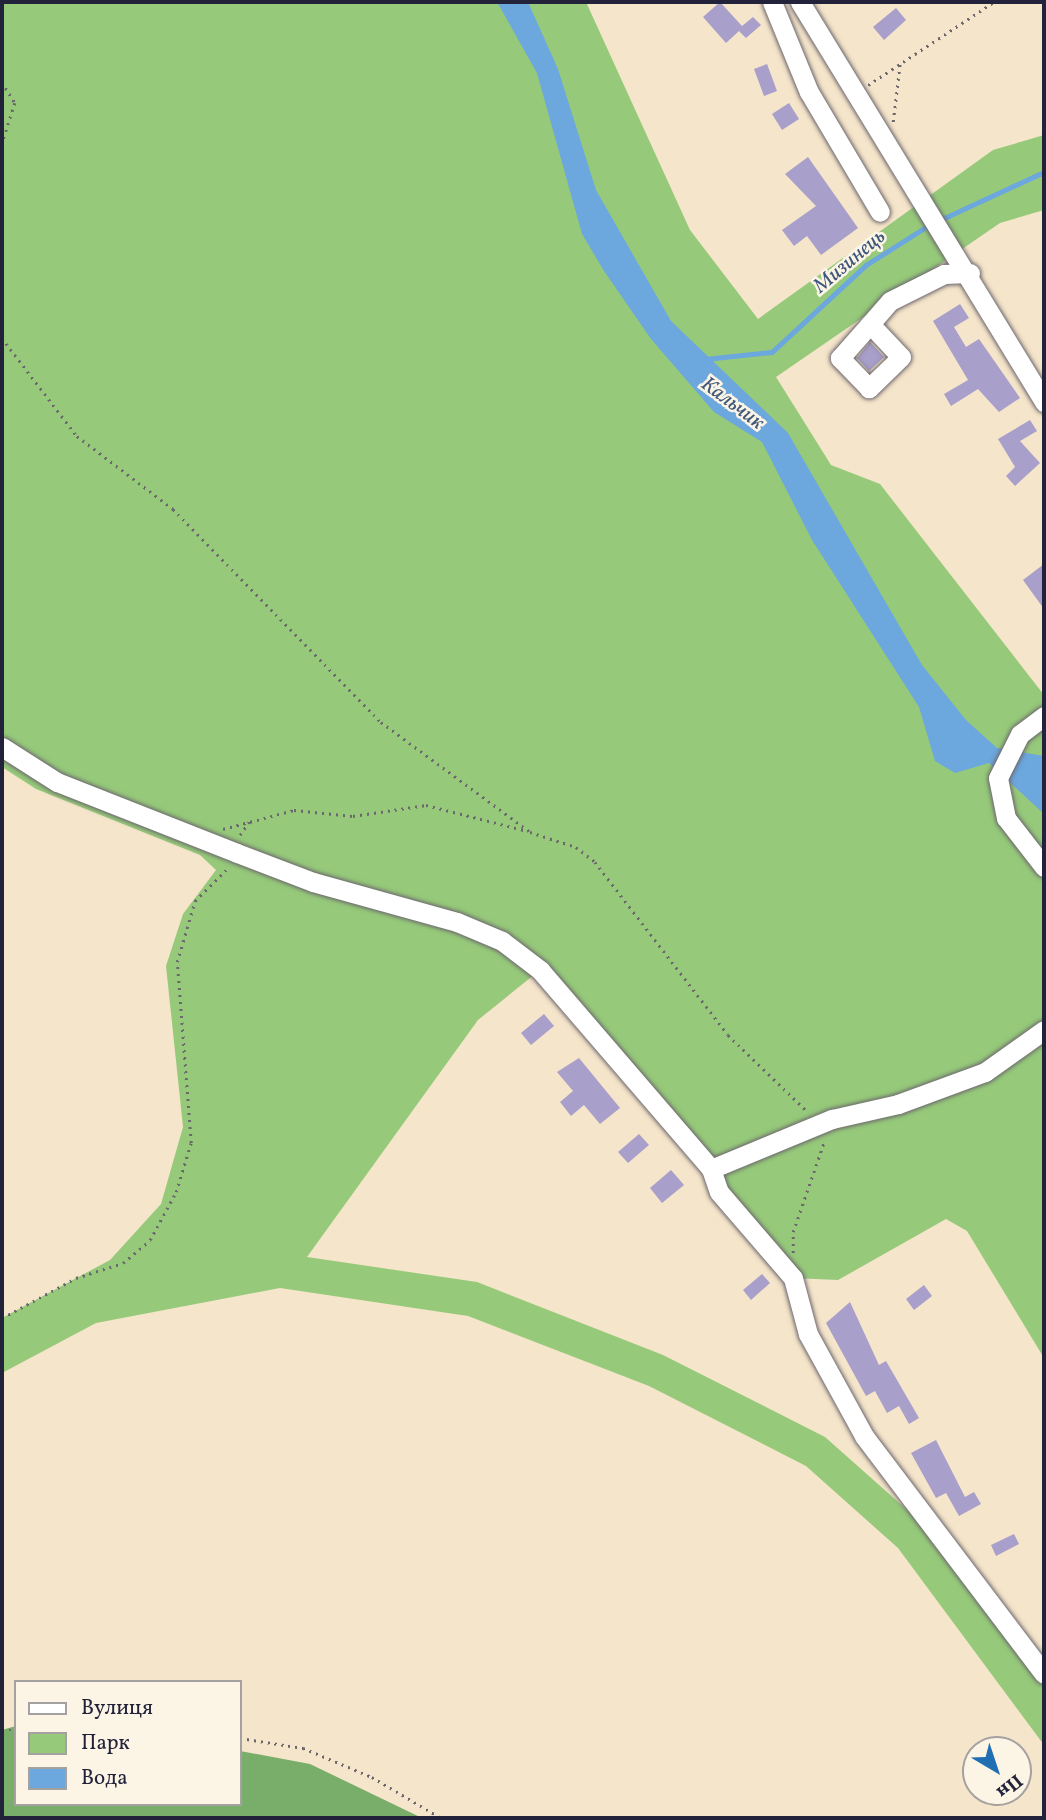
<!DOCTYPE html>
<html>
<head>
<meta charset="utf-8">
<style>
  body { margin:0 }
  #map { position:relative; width:1046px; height:1820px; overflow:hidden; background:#f5e5ca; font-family:Vollkorn,serif }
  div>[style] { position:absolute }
  .green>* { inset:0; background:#96ca7a }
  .forest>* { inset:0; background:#78ae6a }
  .water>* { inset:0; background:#6ca7dd }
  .stream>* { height:4.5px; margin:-2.25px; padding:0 2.25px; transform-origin:2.25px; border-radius:2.25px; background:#6ca7dd }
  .building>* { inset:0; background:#a89fca }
  .path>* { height:2.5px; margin-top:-1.25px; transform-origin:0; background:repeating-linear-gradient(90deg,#6c666d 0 2px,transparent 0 7px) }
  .roads { filter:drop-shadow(0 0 2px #6c666d) drop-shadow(0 0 2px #6c666d) }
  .minor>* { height:19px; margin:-9.5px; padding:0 9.5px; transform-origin:9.5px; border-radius:9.5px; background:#fff }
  span { translate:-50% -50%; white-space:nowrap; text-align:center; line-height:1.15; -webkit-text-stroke:5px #fcf5e5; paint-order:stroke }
  .water-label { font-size:21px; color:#40577c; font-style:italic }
  .frame { position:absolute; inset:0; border:4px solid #22223b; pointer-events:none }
  .legend { position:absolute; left:14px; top:1680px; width:228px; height:126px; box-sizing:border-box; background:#fcf5e5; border:2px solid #a5a1a1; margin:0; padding:9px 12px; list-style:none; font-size:21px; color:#22223b }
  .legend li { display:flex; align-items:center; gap:14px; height:35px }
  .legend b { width:35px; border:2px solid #a5a1a1 }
  .north { position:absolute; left:962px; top:1736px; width:70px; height:70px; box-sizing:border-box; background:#fcf5e5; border:2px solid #a5a1a1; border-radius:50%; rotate:141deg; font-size:19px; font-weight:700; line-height:28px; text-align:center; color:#22223b }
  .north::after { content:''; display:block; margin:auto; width:24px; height:32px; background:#1f6fb2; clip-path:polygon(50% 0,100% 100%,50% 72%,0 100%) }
</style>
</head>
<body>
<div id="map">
  <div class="green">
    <div style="clip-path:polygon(2px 2px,586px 2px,690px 230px,758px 319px,993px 150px,1044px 135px,1044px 210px,1000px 223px,776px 377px,831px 465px,880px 484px,1044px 695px,1044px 1358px,967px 1231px,946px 1219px,838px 1280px,793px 1278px,540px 970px,478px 1020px,307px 1257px,477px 1282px,663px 1355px,825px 1437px,923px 1524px,1025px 1657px,1044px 1685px,1044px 1745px,898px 1548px,806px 1466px,649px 1386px,468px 1316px,280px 1288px,96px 1323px,2px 1373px,2px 1318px,110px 1260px,161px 1204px,183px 1127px,166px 966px,183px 914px,216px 870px,200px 855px,36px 789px,2px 767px)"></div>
  </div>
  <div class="forest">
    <div style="clip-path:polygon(16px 1726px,16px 1804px,240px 1804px,240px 1751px,310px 1764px,422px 1818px,2px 1818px,2px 1730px)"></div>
  </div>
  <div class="water">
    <div style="clip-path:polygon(497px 2px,528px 2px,558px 69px,596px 190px,671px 321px,788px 433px,922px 665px,966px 720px,997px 748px,1044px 756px,1044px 814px,989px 763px,955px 773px,935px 761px,919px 707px,812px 540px,762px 442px,714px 412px,651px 339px,604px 271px,582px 234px,537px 73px)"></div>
  </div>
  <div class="stream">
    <div style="left:940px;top:220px;width:115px;rotate:-24.8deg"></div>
    <div style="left:705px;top:359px;width:67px;rotate:-6deg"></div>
    <div style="left:772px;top:352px;width:128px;rotate:-42.8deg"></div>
    <div style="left:866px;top:265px;width:75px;rotate:-32.4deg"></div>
  </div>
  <div class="building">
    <div style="clip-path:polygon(720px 2px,742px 26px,753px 17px,761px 25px,746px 38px,739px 31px,726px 43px,703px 17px)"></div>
    <div style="clip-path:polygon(896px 8px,906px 20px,884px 40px,873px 27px)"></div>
    <div style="clip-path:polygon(767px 64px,777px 91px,764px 96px,754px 69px)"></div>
    <div style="clip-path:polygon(789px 103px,799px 119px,782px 130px,772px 114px)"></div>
    <div style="clip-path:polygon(808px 157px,858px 228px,821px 255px,807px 236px,794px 246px,782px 230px,816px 206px,785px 174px)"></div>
    <div style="clip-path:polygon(960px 304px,969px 318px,954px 327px,966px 347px,979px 339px,1020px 398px,999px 412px,978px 389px,951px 406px,944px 394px,968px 380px,933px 321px)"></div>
    <div style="clip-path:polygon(870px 342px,884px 357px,869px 371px,857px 358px)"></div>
    <div style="clip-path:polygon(1030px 420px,1037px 431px,1020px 441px,1040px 463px,1015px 486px,1006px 476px,1015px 467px,998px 439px)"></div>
    <div style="clip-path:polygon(1044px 564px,1044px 609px,1023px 580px)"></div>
    <div style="clip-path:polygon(544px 1014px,554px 1026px,531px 1045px,521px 1033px)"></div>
    <div style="clip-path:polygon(579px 1058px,620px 1108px,600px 1124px,584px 1105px,571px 1116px,560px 1102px,573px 1091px,557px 1072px)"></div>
    <div style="clip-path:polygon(639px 1134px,649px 1145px,628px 1163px,618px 1152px)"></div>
    <div style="clip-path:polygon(671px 1170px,684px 1185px,662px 1203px,650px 1188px)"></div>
    <div style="clip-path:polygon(762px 1274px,770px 1283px,751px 1300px,743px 1290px)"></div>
    <div style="clip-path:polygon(924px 1285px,932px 1296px,914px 1310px,906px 1299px)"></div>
    <div style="clip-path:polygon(850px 1302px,879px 1365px,886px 1361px,919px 1418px,909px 1424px,899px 1406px,887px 1413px,875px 1391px,866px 1396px,826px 1323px)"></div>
    <div style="clip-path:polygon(936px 1440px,965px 1497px,974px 1492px,981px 1504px,959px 1516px,946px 1493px,936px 1498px,911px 1453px)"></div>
    <div style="clip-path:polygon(1014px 1534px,1019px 1544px,996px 1556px,991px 1545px)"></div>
  </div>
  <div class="path">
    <div style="left:2px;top:82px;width:25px;rotate:58deg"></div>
    <div style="left:15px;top:103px;width:43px;rotate:107.6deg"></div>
    <div style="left:868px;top:85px;width:151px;rotate:-33.4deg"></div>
    <div style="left:893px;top:122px;width:59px;rotate:-83.2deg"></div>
    <div style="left:2px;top:338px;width:123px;rotate:52.6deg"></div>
    <div style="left:77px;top:436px;width:121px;rotate:37.2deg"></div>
    <div style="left:173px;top:509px;width:298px;rotate:45.7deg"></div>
    <div style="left:381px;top:722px;width:185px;rotate:36.4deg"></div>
    <div style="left:530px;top:832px;width:48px;rotate:18.1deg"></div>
    <div style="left:576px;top:847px;width:24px;rotate:38deg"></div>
    <div style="left:595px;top:862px;width:218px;rotate:52.4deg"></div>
    <div style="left:728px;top:1035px;width:108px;rotate:43.9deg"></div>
    <div style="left:223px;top:829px;width:73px;rotate:-15deg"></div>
    <div style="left:294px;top:810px;width:59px;rotate:5.8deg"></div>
    <div style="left:353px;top:816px;width:74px;rotate:-8.6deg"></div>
    <div style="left:426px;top:805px;width:104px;rotate:14.4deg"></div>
    <div style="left:240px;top:835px;width:18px;rotate:-56deg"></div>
    <div style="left:793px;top:1253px;width:21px;rotate:-90deg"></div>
    <div style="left:793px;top:1232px;width:98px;rotate:-71deg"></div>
    <div style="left:2px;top:1318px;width:84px;rotate:-28.4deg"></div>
    <div style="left:76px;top:1278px;width:49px;rotate:-17.7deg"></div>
    <div style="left:123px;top:1263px;width:35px;rotate:-40deg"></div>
    <div style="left:150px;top:1240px;width:55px;rotate:-61.6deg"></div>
    <div style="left:176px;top:1192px;width:51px;rotate:-73deg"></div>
    <div style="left:191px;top:1143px;width:182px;rotate:-94.4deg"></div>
    <div style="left:177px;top:962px;width:64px;rotate:-73.6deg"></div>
    <div style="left:195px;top:901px;width:48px;rotate:-45deg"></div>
    <div style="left:2px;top:1730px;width:14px"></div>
    <div style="left:240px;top:1738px;width:64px;rotate:9deg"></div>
    <div style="left:303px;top:1748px;width:75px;rotate:22.8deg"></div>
    <div style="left:372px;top:1777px;width:80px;rotate:30.7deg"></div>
  </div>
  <div class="roads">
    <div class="minor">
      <div style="left:772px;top:2px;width:97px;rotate:67.7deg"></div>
      <div style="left:809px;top:92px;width:139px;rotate:59.4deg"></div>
      <div style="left:800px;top:2px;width:469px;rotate:58.6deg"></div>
      <div style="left:870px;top:324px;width:45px;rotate:46.8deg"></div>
      <div style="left:901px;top:357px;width:45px;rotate:135.9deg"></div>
      <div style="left:869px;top:388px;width:42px;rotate:-134deg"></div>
      <div style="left:840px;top:358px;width:45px;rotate:-48.6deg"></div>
      <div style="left:870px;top:324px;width:30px;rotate:-49deg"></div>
      <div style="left:890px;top:301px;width:60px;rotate:-26.6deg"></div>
      <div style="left:944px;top:274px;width:26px;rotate:-2deg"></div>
      <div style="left:1044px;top:716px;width:30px;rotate:143deg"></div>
      <div style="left:1020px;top:734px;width:49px;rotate:116.6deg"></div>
      <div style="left:998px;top:778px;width:41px;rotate:78.7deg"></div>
      <div style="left:1006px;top:818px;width:62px;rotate:52.2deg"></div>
      <div style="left:2px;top:747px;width:65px;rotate:32.5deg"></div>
      <div style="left:57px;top:782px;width:193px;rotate:21.5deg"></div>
      <div style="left:237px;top:853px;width:81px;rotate:20.9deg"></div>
      <div style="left:313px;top:882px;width:149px;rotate:15.5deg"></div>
      <div style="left:457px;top:922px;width:49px;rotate:22.9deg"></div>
      <div style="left:502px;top:941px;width:48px;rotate:37.3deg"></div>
      <div style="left:540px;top:970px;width:262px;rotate:49.3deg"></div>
      <div style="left:711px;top:1169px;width:24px;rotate:71deg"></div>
      <div style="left:719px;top:1192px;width:113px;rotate:49.3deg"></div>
      <div style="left:793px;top:1278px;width:58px;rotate:75deg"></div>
      <div style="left:808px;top:1334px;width:116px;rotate:61.2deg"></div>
      <div style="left:864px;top:1436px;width:298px;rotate:52.9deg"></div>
      <div style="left:711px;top:1169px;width:131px;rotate:-22.5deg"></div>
      <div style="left:832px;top:1119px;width:68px;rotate:-12.8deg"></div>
      <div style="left:898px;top:1104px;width:93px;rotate:-20.2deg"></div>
      <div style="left:985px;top:1072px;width:72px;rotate:-35.4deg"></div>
    </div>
  </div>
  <div class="water-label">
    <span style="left:850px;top:262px;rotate:-40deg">Мизинець</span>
    <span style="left:732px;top:404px;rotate:37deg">Кальчик</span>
  </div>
  <div class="frame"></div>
  <ul class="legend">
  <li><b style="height:9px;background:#fff"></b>Вулиця</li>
  <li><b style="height:19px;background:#96ca7a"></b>Парк</li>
  <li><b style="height:19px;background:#6ca7dd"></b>Вода</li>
  </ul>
  <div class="north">Пн</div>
</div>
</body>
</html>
